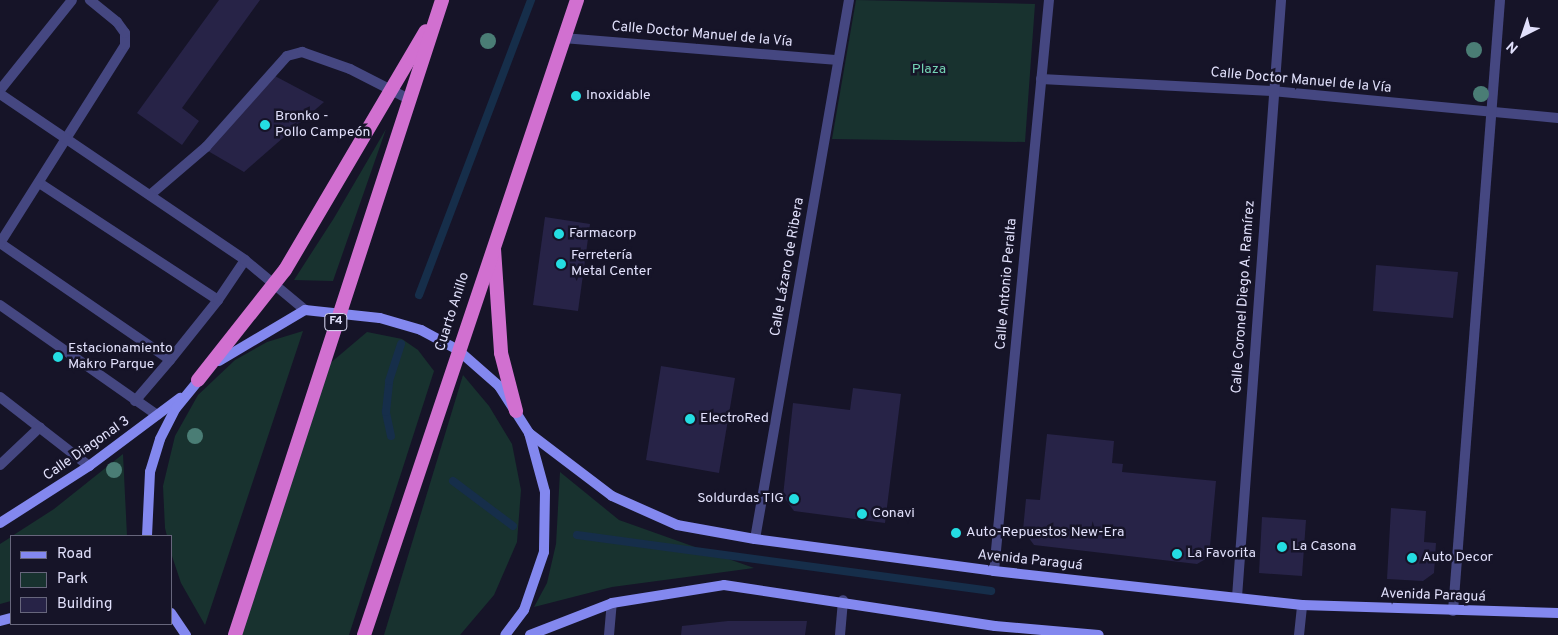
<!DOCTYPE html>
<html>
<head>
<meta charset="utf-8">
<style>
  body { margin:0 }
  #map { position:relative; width:1558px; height:635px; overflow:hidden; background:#161428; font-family:Overpass,sans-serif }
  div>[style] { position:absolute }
  .green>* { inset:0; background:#18322f }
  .stream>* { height:8px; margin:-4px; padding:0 4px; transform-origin:4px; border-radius:4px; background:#162e4a }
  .building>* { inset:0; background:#272347 }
  .service>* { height:10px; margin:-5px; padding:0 5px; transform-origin:5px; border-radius:5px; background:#454781 }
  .minor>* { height:10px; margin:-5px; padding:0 5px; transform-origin:5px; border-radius:5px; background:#454781 }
  .secondary>* { height:10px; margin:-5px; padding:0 5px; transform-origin:5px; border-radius:5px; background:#8388ef }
  .trunk>* { height:14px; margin:-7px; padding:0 7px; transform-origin:7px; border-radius:7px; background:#d170d0 }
  .trees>* { width:16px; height:16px; margin:-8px; border-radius:50%; background:#4a7d75 }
  .dots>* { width:14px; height:14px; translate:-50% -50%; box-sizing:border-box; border:2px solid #161428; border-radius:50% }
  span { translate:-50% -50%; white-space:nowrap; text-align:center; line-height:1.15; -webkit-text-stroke:5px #161428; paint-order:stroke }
  .shield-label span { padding:1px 4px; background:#161428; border:1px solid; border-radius:4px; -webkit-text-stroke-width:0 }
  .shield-label { font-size:12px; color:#e1e0fb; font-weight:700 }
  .street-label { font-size:14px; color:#e1e0fb }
  .park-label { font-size:14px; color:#74d3b4 }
  .poi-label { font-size:14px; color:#e1e0fb }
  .left { translate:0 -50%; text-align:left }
  .right { translate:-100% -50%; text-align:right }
  .legend { position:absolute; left:10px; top:535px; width:162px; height:90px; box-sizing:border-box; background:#161428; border:1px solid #67667c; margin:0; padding:6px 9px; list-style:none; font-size:15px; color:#e1e0fb }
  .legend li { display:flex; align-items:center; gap:10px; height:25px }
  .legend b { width:25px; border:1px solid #67667c }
  .north { position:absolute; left:1498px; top:10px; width:50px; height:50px; -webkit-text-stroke:4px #161428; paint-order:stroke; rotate:221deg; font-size:14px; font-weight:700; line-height:20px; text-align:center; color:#e1e0fb }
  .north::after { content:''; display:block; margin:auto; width:18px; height:22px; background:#e1e0fb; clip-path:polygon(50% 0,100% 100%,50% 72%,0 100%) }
</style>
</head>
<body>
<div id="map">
  <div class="green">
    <div style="clip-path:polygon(856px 0,1035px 4px,1025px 142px,832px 139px)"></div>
    <div style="clip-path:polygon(386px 129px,333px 281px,294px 280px,334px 218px)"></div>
    <div style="clip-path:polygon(303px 331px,205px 625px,181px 583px,171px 553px,171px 536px,167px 536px,165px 528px,163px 486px,175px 436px,198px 395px,235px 360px,267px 342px)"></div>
    <div style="clip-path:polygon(367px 332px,402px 339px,418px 350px,434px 371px,349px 635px,241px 635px,328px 365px)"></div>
    <div style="clip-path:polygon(463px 375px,489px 406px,512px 444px,521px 490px,517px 542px,494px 595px,460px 635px,384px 635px)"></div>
    <div style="clip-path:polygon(123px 454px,127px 536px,12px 536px,54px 509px)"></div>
    <div style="clip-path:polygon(560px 472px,619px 520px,754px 568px,612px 587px,534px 607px,547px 583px,556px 544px)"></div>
    <div style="clip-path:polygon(11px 537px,11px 601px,0 604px,0 544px)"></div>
  </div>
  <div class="stream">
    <div style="left:419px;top:295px;width:316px;rotate:-69.2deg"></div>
    <div style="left:391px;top:436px;width:25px;rotate:-102deg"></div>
    <div style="left:386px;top:412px;width:31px;rotate:-84deg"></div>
    <div style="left:389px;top:381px;width:39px;rotate:-72deg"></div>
    <div style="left:453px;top:481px;width:75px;rotate:36.9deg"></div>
    <div style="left:577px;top:535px;width:418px;rotate:7.7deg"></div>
  </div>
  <div class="building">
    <div style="clip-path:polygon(219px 0,260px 0,182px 108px,199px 121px,182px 145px,137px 113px)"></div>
    <div style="clip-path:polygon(273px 75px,324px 102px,244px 172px,208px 151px)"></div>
    <div style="clip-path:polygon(545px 217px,590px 224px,578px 311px,533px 305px)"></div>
    <div style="clip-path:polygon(1376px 265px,1458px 272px,1453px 318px,1373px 311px)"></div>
    <div style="clip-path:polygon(661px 366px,735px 378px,719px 473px,646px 460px)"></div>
    <div style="clip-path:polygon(853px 388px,901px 394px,885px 523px,794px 511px,783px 496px,793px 403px,850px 410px)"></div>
    <div style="clip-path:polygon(1047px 434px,1114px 441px,1112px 463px,1123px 464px,1122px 472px,1216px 481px,1209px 557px,1197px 564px,1034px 545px,1023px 530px,1026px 499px,1040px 500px)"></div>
    <div style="clip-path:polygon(1391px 508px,1426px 511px,1424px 542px,1436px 543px,1434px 573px,1423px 581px,1387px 579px)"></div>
    <div style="clip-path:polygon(1262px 517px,1306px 520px,1302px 576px,1259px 573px)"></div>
    <div style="clip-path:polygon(728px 621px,807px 621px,805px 635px,681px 635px,682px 626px)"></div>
  </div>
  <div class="service">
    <div style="left:563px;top:38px;width:276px;rotate:4.6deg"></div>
    <div style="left:0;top:90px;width:115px;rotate:-51.3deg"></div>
    <div style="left:150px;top:195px;width:74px;rotate:-40.6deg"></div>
    <div style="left:206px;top:147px;width:122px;rotate:-48.3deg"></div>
    <div style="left:287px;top:56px;width:16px;rotate:-15deg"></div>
    <div style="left:302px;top:52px;width:51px;rotate:19.5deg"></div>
    <div style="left:350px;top:69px;width:66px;rotate:27deg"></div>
    <div style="left:0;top:243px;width:206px;rotate:34.5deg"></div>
    <div style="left:170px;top:360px;width:77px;rotate:-51.3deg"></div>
    <div style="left:218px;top:300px;width:212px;rotate:-146.8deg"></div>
    <div style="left:0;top:243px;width:234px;rotate:-57.7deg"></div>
    <div style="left:125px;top:45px;width:12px;rotate:-90deg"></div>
    <div style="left:125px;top:33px;width:14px;rotate:-126deg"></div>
    <div style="left:117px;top:22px;width:35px;rotate:-141deg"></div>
    <div style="left:218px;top:300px;width:48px;rotate:-56deg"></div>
    <div style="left:0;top:305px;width:192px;rotate:35deg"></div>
    <div style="left:0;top:397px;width:113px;rotate:37.8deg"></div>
    <div style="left:135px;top:401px;width:54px;rotate:-49.5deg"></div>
    <div style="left:0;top:465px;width:55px;rotate:-43.5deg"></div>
  </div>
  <div class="minor">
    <div style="left:1041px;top:79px;width:231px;rotate:3deg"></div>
    <div style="left:1272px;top:91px;width:287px;rotate:5.4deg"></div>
    <div style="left:0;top:94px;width:296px;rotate:34.1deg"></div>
    <div style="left:245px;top:260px;width:78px;rotate:39.8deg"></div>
    <div style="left:755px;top:539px;width:547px;rotate:-80.11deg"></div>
    <div style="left:994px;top:571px;width:574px;rotate:-84.5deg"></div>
    <div style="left:1237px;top:597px;width:599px;rotate:-85.78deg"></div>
    <div style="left:1453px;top:611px;width:613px;rotate:-85.6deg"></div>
    <div style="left:609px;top:635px;width:32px;rotate:-85deg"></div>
    <div style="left:840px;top:635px;width:35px;rotate:-85deg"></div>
    <div style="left:1299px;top:635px;width:30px;rotate:-84deg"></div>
  </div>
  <div class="secondary">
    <div style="left:219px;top:361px;width:100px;rotate:-30.7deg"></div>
    <div style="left:305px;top:310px;width:75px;rotate:6.1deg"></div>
    <div style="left:380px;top:318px;width:43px;rotate:16.3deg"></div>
    <div style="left:421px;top:330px;width:42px;rotate:28.4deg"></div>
    <div style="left:458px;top:350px;width:55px;rotate:41.3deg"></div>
    <div style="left:499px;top:386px;width:56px;rotate:57.4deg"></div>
    <div style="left:529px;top:433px;width:61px;rotate:74.8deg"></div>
    <div style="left:545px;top:492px;width:60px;rotate:91deg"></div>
    <div style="left:544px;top:552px;width:61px;rotate:109deg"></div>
    <div style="left:524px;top:610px;width:31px;rotate:127deg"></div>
    <div style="left:529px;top:433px;width:104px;rotate:37.2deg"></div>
    <div style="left:612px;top:496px;width:71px;rotate:24deg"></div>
    <div style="left:677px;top:525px;width:79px;rotate:10.2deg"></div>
    <div style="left:755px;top:539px;width:241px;rotate:7.6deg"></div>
    <div style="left:994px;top:571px;width:310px;rotate:6.3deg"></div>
    <div style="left:1302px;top:605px;width:256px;rotate:1.8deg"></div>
    <div style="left:0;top:523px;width:106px;rotate:-32.6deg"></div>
    <div style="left:89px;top:466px;width:114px;rotate:-36.8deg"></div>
    <div style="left:147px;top:536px;width:64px;rotate:-87.3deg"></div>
    <div style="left:150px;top:472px;width:34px;rotate:-73deg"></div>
    <div style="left:160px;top:439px;width:35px;rotate:-63deg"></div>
    <div style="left:176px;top:408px;width:43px;rotate:-50.7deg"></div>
    <div style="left:171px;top:613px;width:27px;rotate:56deg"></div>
    <div style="left:0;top:621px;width:11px;rotate:-15deg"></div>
    <div style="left:530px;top:635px;width:88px;rotate:-21.3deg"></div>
    <div style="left:612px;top:603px;width:113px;rotate:-9.1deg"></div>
    <div style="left:724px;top:585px;width:274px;rotate:8.6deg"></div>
    <div style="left:995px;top:626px;width:104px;rotate:4.9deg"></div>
  </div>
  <div class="trunk">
    <div style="left:494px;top:249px;width:104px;rotate:86.1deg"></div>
    <div style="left:501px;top:353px;width:60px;rotate:75.5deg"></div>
    <div style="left:198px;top:380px;width:140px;rotate:-51.7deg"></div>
    <div style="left:285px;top:270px;width:277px;rotate:-59.5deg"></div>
    <div style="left:235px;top:635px;width:668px;rotate:-71.94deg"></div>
    <div style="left:364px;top:635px;width:670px;rotate:-71.46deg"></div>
  </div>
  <div class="trees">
    <div style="left:488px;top:41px"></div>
    <div style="left:1474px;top:50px"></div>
    <div style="left:1481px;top:94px"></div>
    <div style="left:195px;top:436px"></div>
    <div style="left:114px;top:470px"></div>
  </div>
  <div class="dots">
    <div style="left:576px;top:96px;background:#24dde2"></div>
    <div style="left:265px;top:125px;background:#24dde2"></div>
    <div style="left:559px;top:234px;background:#24dde2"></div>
    <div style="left:561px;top:264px;background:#24dde2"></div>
    <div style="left:58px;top:357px;background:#24dde2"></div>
    <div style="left:690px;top:419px;background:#24dde2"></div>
    <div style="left:794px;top:499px;background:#24dde2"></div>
    <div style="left:862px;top:514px;background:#24dde2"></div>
    <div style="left:956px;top:533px;background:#24dde2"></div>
    <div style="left:1282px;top:547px;background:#24dde2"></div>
    <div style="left:1177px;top:554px;background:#24dde2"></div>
    <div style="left:1412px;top:558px;background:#24dde2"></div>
  </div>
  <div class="shield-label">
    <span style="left:336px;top:322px">F4</span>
  </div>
  <div class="street-label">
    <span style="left:702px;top:35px;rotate:5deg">Calle Doctor Manuel de la Vía</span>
    <span style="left:1301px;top:81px;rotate:5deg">Calle Doctor Manuel de la Vía</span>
    <span style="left:788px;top:267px;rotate:-80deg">Calle Lázaro de Ribera</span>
    <span style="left:1007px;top:284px;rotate:-85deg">Calle Antonio Peralta</span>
    <span style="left:1244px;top:297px;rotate:-86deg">Calle Coronel Diego A. Ramírez</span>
    <span style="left:453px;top:312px;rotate:-72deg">Cuarto Anillo</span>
    <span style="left:87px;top:449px;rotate:-35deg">Calle Diagonal 3</span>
    <span style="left:1030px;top:561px;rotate:6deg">Avenida Paraguá</span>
    <span style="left:1433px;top:596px;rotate:2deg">Avenida Paraguá</span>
  </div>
  <div class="park-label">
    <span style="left:929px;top:70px">Plaza</span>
  </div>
  <div class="poi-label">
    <span class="left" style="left:586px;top:96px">Inoxidable</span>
    <span class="left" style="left:275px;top:125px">Bronko -<br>Pollo Campeón</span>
    <span class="left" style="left:569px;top:234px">Farmacorp</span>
    <span class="left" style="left:571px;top:264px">Ferretería<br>Metal Center</span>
    <span class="left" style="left:68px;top:357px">Estacionamiento<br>Makro Parque</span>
    <span class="left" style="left:700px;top:419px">ElectroRed</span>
    <span class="right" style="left:784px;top:499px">Soldurdas TIG</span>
    <span class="left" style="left:872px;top:514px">Conavi</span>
    <span class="left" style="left:966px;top:533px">Auto-Repuestos New-Era</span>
    <span class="left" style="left:1292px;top:547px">La Casona</span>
    <span class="left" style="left:1187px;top:554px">La Favorita</span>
    <span class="left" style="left:1422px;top:558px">Auto Decor</span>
  </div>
  <ul class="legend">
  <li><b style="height:6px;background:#8388ef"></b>Road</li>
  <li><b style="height:14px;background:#18322f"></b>Park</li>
  <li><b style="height:14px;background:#272347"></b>Building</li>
  </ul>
  <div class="north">N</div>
</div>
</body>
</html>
